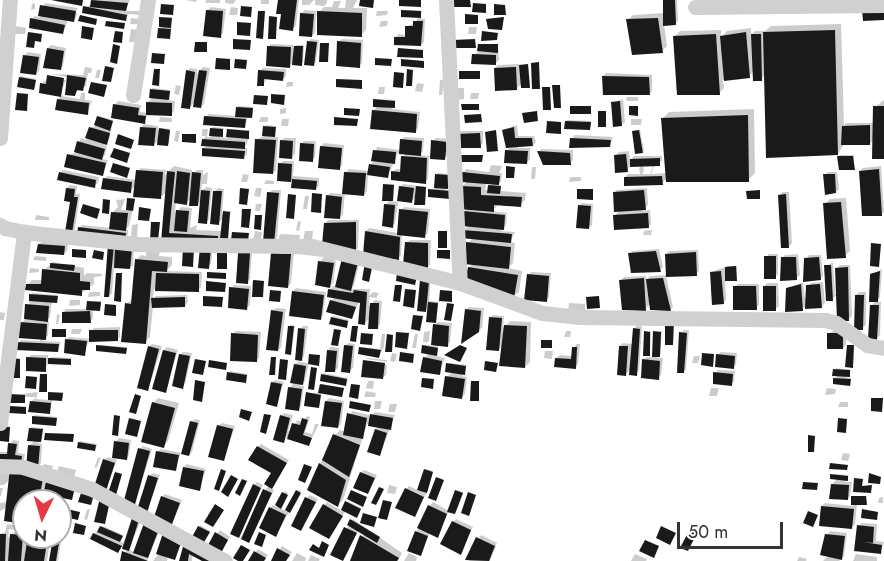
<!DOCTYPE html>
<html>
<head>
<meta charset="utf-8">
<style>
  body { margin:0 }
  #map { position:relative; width:884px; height:561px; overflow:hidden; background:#fff; font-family:Jost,sans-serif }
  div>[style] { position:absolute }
  .shadow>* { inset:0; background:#0003 }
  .building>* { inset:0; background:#1a1a1a }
  .minor>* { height:15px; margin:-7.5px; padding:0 7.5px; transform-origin:7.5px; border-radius:7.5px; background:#d0d0d0 }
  span { translate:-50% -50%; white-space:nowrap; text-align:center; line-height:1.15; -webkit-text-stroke:6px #fff; paint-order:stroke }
  .north { position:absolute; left:12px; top:489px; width:60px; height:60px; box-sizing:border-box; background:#fff; border:2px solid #adadad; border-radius:50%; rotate:185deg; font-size:16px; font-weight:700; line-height:24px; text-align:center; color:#333 }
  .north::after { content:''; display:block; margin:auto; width:21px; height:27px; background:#e63946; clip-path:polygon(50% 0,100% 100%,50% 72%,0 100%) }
  .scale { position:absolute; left:677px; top:522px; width:106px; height:27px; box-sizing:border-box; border:3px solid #333; border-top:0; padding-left:8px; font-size:18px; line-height:21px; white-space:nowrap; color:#333; -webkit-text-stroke:4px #fff; paint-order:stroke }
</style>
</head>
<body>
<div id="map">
  <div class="shadow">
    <div style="clip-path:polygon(93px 0,130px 0,125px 11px,153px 11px,151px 16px,129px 14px,125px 19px,85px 7px,92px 5px)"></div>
    <div style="clip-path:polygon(186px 0,197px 0,196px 2px)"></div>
    <div style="clip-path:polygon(206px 0,220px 0,220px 3px,205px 3px)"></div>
    <div style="clip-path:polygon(225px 0,236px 0,233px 4px,225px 3px)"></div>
    <div style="clip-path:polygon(261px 0,269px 0,269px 4px,261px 4px)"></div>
    <div style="clip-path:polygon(280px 0,299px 0,296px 26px,293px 29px,283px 13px)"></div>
    <div style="clip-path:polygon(302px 0,314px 0,309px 5px,302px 5px)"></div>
    <div style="clip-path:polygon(315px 0,327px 0,327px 3px,324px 6px,315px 5px)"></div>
    <div style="clip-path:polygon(346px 0,357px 0,353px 8px,367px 8px,366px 30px,361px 35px,316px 15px,315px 33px,312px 36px,302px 13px,305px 10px,316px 11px,316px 15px,324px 7px,332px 7px,334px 1px,341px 1px,338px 8px,345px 8px)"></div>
    <div style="clip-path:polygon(664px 0,677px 0,678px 21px,675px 24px,664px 24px,667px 46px,662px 51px,628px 20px,633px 15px,664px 13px)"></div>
    <div style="clip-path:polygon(35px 3px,35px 9px,31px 10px,32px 4px)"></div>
    <div style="clip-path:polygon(45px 3px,78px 8px,75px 13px,77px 13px,76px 18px,73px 21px,68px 20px,63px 33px,32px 19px,35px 16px,40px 17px)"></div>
    <div style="clip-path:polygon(211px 7px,226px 9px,223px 33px,220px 36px,208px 10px)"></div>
    <div style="clip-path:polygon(231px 7px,238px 8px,237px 15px,229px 15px)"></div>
    <div style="clip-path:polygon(404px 10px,422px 11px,421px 15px,418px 18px,425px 19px,424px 42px,421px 45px,396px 37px,399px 34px,406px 35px,407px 26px,414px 24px,419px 16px)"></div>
    <div style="clip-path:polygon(377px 11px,388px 11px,387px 15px,376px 16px)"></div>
    <div style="clip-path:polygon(162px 17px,172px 17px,169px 28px,171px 28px,170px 37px,160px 29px,163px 26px)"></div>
    <div style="clip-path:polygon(131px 18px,151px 20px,150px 25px,130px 24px)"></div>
    <div style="clip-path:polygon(381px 21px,388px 21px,387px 26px,379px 27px)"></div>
    <div style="clip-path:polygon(841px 24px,844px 126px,846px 123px,875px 123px,875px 107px,884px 100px,884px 157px,874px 139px,870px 144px,844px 144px,838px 154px,765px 75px,761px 79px,754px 71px,749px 76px,723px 80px,724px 88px,719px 93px,675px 36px,680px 31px,721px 30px,721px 37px,727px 31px,751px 28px,751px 35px,755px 31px,765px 31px,771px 26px)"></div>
    <div style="clip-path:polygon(16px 26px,26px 28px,25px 34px,14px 34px)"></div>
    <div style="clip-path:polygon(477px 27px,476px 34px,468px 34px,469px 27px)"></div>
    <div style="clip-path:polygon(131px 29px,151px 31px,151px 36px,144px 43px,129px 42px)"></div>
    <div style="clip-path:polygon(311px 39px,319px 40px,316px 62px,313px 65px,308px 42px)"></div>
    <div style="clip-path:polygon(342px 39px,363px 40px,362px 63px,359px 66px,339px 42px)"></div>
    <div style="clip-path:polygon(271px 44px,293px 45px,293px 48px,296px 45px,304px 45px,303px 63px,294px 61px,289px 66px,268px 47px)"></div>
    <div style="clip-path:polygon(480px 44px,498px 44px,499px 60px,496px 63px,473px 55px,478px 52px)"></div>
    <div style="clip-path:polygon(51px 45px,66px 48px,63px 66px,60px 69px,48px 48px)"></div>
    <div style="clip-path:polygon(28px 52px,41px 54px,39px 71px,36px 74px,25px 55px)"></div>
    <div style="clip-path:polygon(519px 64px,519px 67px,528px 64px,530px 85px,522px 83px,516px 89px,495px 68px,498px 65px)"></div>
    <div style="clip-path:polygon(85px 67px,92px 68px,91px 73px,88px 73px,86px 86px,79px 89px,74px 95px,72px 78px,50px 74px,83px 75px)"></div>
    <div style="clip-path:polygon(203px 67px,210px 68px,204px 104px,201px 107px,195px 102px,190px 107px,187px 71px,190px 68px,197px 69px,197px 74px)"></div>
    <div style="clip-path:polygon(263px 68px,286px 69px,286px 76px,283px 79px,267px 78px,263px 85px,259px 71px)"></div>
    <div style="clip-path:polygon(97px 70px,101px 70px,99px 78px,95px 78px)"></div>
    <div style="clip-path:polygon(606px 73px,652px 75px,652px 91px,649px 94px,603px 76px)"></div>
    <div style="clip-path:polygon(21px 76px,36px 79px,35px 88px,20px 77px)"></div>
    <div style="clip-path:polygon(49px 77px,66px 80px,60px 95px,42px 83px)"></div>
    <div style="clip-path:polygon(440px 80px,444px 80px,442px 95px,439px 95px)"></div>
    <div style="clip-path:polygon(287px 82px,293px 82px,293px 86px,286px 87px)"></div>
    <div style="clip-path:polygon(417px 83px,424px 84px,422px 92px,415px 91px)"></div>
    <div style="clip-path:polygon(176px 85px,181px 86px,179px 95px,174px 94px)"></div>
    <div style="clip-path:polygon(385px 87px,384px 94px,378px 94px,379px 87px)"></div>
    <div style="clip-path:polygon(152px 88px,171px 90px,167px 100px,175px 101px,174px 111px,171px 114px,148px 114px,144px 122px,115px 105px,118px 101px,141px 105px,140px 112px,147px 113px,147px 103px,153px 97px)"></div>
    <div style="clip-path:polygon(457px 88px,464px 88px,464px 99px,458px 100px)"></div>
    <div style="clip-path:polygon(81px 93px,85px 93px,85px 100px,92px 101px,87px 113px,58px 99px,61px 96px,80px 99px)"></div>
    <div style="clip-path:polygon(479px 93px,478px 99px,470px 99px,471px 93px)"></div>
    <div style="clip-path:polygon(626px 97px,638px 97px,638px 101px,627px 101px)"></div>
    <div style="clip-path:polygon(376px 99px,396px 100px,392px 109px,420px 112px,418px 128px,415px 131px,373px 111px,379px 105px)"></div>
    <div style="clip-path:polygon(623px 99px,625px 122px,621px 125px,612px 103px)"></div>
    <div style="clip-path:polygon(238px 106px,253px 107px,253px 115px,248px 116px,245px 127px,206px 117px,209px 114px,236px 116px)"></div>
    <div style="clip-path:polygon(286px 108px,286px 113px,280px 114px,280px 109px)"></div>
    <div style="clip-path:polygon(evenodd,754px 109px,755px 173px,748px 180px,667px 178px,662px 183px,625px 177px,628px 174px,640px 174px,639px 168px,642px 165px,630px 165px,627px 170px,616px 155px,619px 152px,629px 151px,630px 161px,634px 156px,662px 156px,662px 161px,654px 165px,651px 174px,667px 173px,662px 119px,669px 112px,754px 109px,643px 165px,653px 165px,650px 174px,642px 174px,644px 171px,643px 165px)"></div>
    <div style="clip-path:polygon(99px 116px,113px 120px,109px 140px,104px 145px,107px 146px,105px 155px,101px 159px,108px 160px,103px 175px,69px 155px,75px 153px,81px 138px,86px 140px,90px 128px,95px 126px)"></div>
    <div style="clip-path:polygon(160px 117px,172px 118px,172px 122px,159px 122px)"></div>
    <div style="clip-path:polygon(261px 117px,268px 117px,268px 122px,259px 122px)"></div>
    <div style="clip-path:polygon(282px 119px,289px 119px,288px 126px,281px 126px)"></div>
    <div style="clip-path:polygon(642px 119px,641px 125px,631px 125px,631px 119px)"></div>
    <div style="clip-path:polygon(567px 120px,591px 121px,591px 127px,566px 121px)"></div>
    <div style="clip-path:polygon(144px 124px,158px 126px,158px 131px,161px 128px,170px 129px,169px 144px,159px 140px,154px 145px,141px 128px)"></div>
    <div style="clip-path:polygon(266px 125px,276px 126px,273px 137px,278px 137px,276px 170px,273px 173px,257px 139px,264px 136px)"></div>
    <div style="clip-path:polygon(517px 125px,518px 136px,534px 136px,536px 142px,533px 145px,518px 146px,518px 148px,530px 148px,530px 159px,527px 163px,507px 151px,511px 146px,503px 130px)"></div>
    <div style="clip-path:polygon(212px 127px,224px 128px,220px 137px,227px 138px,229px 129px,250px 130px,247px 144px,244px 148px,247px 148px,247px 154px,244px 157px,204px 148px,208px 144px,203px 140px,206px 136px,202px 136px,202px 129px,208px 129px,207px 137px,211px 137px)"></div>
    <div style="clip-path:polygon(640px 130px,644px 151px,643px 152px,633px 131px)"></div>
    <div style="clip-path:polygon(176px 131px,180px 131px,178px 142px,174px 141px)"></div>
    <div style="clip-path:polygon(461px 131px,483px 131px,483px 143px,480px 146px,458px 134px)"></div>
    <div style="clip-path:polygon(575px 135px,613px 137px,609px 146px,572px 139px)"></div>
    <div style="clip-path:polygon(404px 137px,424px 138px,423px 151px,419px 155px,431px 156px,433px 141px,436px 138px,449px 139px,448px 155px,445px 158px,429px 157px,428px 179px,425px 182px,393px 172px,396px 169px,402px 169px,403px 157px,406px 153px,398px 153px,388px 176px,368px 173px,367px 191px,364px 195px,345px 193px,343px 214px,340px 217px,327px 196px,330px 193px,344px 194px,346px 172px,349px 169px,370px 171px,377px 147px,400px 150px,401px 140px)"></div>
    <div style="clip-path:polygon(284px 138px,296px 138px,295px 154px,292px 157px,281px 141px)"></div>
    <div style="clip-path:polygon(304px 141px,316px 141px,315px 157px,312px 160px,301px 144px)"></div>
    <div style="clip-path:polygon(324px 143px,344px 145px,342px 165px,339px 168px,321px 146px)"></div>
    <div style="clip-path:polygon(542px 149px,573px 150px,573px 160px,570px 163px,539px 151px)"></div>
    <div style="clip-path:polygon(854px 155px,854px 168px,839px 156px,840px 155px)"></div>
    <div style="clip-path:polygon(283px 161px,294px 161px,293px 176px,319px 178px,319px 186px,315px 189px,293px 181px,279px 180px,280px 164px)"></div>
    <div style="clip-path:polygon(evenodd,491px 165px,502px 166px,499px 173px,502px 173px,501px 181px,497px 185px,501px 186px,501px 191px,526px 193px,525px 200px,520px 205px,498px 205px,492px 211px,507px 213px,506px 225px,501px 231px,515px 232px,510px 242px,515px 243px,513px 263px,508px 268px,522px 271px,519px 292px,514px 296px,469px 267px,473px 264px,468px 243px,473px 238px,463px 231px,469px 225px,464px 212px,468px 208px,462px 186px,468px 181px,463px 173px,466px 169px,489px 172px,491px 165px,486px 183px,492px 183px,489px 190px,485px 190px,486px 183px)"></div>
    <div style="clip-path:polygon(174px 166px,192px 170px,192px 175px,197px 170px,203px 170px,203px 175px,208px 172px,207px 184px,202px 184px,201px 192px,206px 187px,212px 188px,209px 219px,206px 223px,202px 200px,197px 205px,191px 198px,186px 203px,176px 202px,175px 213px,181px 207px,192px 208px,190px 228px,197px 225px,196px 230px,223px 231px,224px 218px,218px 223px,215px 191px,218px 188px,224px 189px,222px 214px,225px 211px,231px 211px,227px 238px,163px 240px,167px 191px,161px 197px,136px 195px,129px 226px,125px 230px,128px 230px,128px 235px,125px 238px,79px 228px,82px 225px,111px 228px,113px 212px,118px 207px,116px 200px,125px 199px,121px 210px,127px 210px,129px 198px,135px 198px,136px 185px,130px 191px,104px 179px,107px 176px,136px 180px,140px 168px,166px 170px,165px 175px)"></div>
    <div style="clip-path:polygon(881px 166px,884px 212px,881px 215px,860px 171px,863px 168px)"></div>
    <div style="clip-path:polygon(532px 167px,536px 167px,535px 179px,531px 179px)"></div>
    <div style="clip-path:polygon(63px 170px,99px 177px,98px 183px,94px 186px,60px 173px)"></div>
    <div style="clip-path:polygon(828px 172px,837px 172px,839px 189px,836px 192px,825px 175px)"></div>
    <div style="clip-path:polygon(438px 173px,450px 174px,448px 187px,445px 190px,451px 190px,450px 196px,430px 190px,435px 189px)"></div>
    <div style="clip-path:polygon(243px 174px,249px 175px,247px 182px,241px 182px)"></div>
    <div style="clip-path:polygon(570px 177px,581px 177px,581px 181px,569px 182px)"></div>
    <div style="clip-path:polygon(266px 180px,274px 181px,274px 184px,264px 184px)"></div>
    <div style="clip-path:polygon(386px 184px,394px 184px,391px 201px,398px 202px,395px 223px,392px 226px,386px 204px,390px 200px)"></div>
    <div style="clip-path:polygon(403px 184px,426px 187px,425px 203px,416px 197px,412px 201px,400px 187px)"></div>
    <div style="clip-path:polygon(70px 185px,77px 186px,76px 194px,80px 194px,75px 229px,72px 232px,72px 201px,67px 188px)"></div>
    <div style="clip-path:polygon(256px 188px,262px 188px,260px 197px,254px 196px)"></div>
    <div style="clip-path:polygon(647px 188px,648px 205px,642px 211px,650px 210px,651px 224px,648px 227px,615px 215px,620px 210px,614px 193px,617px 190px)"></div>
    <div style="clip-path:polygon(272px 190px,281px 190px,277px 238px,281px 234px,300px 235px,299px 240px,279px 240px,279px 236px,274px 241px,269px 193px)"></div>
    <div style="clip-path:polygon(783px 192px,789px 192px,792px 243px,789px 247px,780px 195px)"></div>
    <div style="clip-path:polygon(305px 196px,309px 196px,307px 209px,303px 209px)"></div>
    <div style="clip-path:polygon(846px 198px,850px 251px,845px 256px,825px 204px,830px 199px)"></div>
    <div style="clip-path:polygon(582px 203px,593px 204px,592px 225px,588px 228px,579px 206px)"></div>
    <div style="clip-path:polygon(256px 204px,262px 204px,260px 211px,255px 211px)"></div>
    <div style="clip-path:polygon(404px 207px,430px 209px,428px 233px,424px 236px,402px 234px,401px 255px,398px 258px,366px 231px,369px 228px,398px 233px,401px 210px)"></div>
    <div style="clip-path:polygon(36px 215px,49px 217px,49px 220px,35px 220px)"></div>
    <div style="clip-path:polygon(328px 220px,359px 220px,358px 248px,355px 251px,325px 223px)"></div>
    <div style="clip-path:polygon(298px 221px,301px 222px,299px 231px,296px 230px)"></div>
    <div style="clip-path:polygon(138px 224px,137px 237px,131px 238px,132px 225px)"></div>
    <div style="clip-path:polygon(652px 230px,651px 235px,643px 235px,644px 231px)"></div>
    <div style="clip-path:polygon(255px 231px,262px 232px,261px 239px,253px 240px)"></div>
    <div style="clip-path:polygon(305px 231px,313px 231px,312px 241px,303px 241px)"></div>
    <div style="clip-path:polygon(410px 240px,431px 240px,430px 265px,427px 268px,406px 243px)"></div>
    <div style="clip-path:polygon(43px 241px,68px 244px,67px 251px,64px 254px,39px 244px)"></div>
    <div style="clip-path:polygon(113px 242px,134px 246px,133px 265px,130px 268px,114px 267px,112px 293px,109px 296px)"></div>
    <div style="clip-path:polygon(213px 245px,211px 264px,208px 267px,200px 266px)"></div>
    <div style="clip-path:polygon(161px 247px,159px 256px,172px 257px,172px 265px,166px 271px,202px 272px,201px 287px,198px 290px,154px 289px,153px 298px,156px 296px,187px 295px,188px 302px,185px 306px,153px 306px,150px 337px,145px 342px,126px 304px,133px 299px,136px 260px,141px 255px,146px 256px,146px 248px)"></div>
    <div style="clip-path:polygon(evenodd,299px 249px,339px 255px,334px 260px,336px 261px,333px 283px,330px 286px,337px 287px,360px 259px,354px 286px,351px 289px,370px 289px,369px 296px,373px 292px,379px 293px,375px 300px,382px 301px,380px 324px,377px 328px,370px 318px,364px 324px,361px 297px,352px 318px,331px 301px,335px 297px,330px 289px,333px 287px,316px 284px,320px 262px,324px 257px,298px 254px,299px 249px,369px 297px,377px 298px,369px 306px,369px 297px)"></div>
    <div style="clip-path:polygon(659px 249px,663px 267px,660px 270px,630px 254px,633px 251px)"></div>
    <div style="clip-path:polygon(243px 250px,252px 251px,250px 279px,247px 282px,240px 253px)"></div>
    <div style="clip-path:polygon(275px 250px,294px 252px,291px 283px,288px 287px,272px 253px)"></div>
    <div style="clip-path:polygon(698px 250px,699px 271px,696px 274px,666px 276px,673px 307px,670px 310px,650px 304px,645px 309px,621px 280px,624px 277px,646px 276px,646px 280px,650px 276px,667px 275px,666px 255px,669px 251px)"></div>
    <div style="clip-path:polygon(769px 254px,778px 254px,778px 274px,775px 277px,766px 257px)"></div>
    <div style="clip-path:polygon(798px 254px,800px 275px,796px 278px,782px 258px,785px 255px)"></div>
    <div style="clip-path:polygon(809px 255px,821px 255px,823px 276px,820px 279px,806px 259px)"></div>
    <div style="clip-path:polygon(35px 256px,46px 257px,46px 261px,33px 260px)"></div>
    <div style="clip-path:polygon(53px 262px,84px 268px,84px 276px,87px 273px,102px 274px,102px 276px,94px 277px,94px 284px,81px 294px,27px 285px,32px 280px,43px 280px,44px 270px)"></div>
    <div style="clip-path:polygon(833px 262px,835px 294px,838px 294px,832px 299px,826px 266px)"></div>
    <div style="clip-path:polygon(840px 265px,850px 265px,852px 316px,849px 319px,837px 268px)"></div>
    <div style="clip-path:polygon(728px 266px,737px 266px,737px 278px,725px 279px,726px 300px,723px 303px,711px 272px)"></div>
    <div style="clip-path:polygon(30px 268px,39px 269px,39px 272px,29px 273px)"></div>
    <div style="clip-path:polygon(882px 269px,880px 297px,876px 302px,881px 302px,880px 335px,877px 338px,872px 305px,876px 301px,871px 275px)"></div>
    <div style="clip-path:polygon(531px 272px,551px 273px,549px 297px,546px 301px,528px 275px)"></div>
    <div style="clip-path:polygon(431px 278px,429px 301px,438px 302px,436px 321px,428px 320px,429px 306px,425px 310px,421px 281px)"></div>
    <div style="clip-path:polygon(803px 282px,805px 299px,811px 283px,823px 282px,825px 303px,822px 306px,807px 305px,802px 309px,788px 289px)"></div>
    <div style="clip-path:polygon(767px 283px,778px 283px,779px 306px,775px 309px,764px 286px)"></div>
    <div style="clip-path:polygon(738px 284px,759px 284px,759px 305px,756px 308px,734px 287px)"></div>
    <div style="clip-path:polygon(234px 285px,251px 286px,250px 305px,247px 308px,231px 288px)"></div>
    <div style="clip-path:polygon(296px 288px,326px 292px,323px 315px,320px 319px,293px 291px)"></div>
    <div style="clip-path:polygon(89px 292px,100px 292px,100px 296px,88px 297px)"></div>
    <div style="clip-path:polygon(859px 292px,866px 292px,866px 325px,862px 328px,856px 295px)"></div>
    <div style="clip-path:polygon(32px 293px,58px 295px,56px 302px,52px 302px,50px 317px,46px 321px,49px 322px,48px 335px,43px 341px,61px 342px,58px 350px,18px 343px,21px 340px,40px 341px,40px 338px,20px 323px,25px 320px)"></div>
    <div style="clip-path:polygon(70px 300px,80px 300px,80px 305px,69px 306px)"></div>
    <div style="clip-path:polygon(89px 301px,101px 301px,100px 309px,93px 309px,93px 318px,90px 322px,63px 312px,66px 309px,88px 309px)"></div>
    <div style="clip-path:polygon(569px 303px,585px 304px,585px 311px,568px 312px)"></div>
    <div style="clip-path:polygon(469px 307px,484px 308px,482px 328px,478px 331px,466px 310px)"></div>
    <div style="clip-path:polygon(276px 308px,286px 309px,281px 347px,278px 350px,273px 311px)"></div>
    <div style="clip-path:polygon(0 312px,5px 313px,4px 320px,0 320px)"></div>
    <div style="clip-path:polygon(57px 314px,60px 315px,58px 324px,56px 324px)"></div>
    <div style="clip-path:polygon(493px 315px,504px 316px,503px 328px,510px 321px,531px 322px,530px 362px,525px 367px,503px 345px,498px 350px,490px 318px)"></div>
    <div style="clip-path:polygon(333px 316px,349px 320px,347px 325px,332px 317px)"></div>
    <div style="clip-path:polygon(438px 322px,452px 323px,450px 342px,447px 345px,439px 345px,435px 356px,445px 358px,439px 374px,424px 358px,429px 353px,424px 346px,427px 342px,423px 342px,424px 332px,430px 331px,429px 341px,425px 345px,433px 346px,434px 325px)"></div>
    <div style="clip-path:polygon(291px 325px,295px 326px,291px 353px,289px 326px)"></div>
    <div style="clip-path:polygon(637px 325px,642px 326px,639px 371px,636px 374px,631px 368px,626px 374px,620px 346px,623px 343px,633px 344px,634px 329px)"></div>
    <div style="clip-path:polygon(303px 326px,308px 326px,304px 356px,299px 362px,309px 363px,305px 381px,300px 386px,304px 386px,301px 406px,298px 410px,289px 388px,295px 382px,295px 365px,301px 359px,300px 329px)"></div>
    <div style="clip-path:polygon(120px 327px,120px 337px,117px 340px,89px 340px,84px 354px,66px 340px,69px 337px,91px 339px,91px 331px,94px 328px)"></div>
    <div style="clip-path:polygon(82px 329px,80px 334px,71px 334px,72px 329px)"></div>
    <div style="clip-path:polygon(684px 330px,689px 330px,686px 369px,683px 372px,681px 333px)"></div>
    <div style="clip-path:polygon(236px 331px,261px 332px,259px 358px,256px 361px,233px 334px)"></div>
    <div style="clip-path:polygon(571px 331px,570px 337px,564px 337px,566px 331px)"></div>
    <div style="clip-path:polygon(651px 331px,650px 354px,647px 357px,653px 357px,655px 332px,662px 331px,660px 355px,657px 358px,663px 358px,661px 375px,658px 378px,644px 360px,649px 355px,645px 332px)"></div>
    <div style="clip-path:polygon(832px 331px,846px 331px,846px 345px,843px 348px,829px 334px)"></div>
    <div style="clip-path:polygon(382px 334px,385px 334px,384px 347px,379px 356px,361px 347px,380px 349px)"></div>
    <div style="clip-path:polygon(415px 334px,418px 334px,416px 348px,412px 348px)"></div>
    <div style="clip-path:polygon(348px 343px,355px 344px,353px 368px,350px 371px,345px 346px)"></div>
    <div style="clip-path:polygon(152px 344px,162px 346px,148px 390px,149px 347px)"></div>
    <div style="clip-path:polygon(576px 344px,580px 344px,578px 364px,575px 367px,556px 358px,560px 355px,572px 356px)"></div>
    <div style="clip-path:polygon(99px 345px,127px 347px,127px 351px,98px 346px)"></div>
    <div style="clip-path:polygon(167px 347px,178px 350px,165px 391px,164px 350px)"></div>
    <div style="clip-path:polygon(331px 347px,339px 348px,338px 368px,335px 371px,328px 350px)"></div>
    <div style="clip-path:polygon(553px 351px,552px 359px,544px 358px,545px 351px)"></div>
    <div style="clip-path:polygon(183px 352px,192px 353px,185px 384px,182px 387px,180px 355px)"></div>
    <div style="clip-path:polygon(721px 352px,737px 353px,736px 364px,733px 367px,718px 355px)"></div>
    <div style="clip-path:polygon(392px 353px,397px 354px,395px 362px,390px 361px)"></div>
    <div style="clip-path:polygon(31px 355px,48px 355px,48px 360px,51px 357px,71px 358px,71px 363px,48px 363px,45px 370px,28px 358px)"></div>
    <div style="clip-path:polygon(694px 356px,700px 356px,698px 363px,692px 363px)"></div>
    <div style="clip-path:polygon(368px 358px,387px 360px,387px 362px,366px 359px)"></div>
    <div style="clip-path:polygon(365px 362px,387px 365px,386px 375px,382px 378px)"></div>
    <div style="clip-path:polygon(449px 363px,467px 365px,462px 376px,467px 377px,465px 394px,462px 397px,447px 377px,452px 372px)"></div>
    <div style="clip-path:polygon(836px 368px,851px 370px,847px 378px,851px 378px,849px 384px,835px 378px,839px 375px)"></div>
    <div style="clip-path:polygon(718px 370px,735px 371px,734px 381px,731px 384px,715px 373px)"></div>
    <div style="clip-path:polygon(230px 371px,247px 374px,246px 381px,229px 372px)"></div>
    <div style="clip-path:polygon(323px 373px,348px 378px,347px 383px,322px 375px)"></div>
    <div style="clip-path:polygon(275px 380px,284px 382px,276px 405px,272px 383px)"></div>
    <div style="clip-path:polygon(368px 381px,374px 381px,373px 389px,366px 388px)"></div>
    <div style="clip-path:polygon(322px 384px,344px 388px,342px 395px,322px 392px,318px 407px,307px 393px,320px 393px)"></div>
    <div style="clip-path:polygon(711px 388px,719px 388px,717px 396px,709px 396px)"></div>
    <div style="clip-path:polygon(827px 388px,836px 389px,835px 394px,825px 395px)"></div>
    <div style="clip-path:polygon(366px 391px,376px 393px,375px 397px,364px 397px)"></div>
    <div style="clip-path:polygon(38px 392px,36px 399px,49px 400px,51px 392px,63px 392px,63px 398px,53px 399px,49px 413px,31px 402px,36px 397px,25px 397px,24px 402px,12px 395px)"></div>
    <div style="clip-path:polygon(158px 398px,179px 403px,168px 441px,161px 449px,183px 453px,191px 422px,195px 419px,200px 420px,192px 452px,189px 455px,181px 453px,175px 469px,158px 452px,163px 446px,153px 403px)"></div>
    <div style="clip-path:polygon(329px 398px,344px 401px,341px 424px,338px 427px,326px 401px)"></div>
    <div style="clip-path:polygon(382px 401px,380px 409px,374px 409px,375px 401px)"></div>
    <div style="clip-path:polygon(840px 402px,848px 402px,848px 407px,838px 407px)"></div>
    <div style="clip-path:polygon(390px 404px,397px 404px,395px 412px,388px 412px)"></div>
    <div style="clip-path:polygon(352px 411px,369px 415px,369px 418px,375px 412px,395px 415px,380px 454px,376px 429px,379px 426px,367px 424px,343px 500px,338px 505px,320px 464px,335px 435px,340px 430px,345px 432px)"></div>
    <div style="clip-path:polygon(284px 413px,293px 415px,288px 431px,291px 432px,297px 420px,302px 422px,307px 416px,310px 417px,305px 432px,312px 434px,315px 424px,319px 424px,309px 444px,287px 437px,283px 441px,281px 416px)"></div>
    <div style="clip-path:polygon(35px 415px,57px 417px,56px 423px,34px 416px)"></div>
    <div style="clip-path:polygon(222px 423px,235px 426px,224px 459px,218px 426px)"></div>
    <div style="clip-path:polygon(31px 427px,43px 428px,42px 440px,38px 443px,42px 444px,41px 463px,36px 468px,42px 468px,44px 464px,53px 466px,52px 469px,77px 484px,71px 499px,46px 485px,39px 493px,35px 492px,33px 501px,24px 501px,24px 522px,7px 507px,0 511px,0 503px,7px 502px,10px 479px,4px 485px,0 485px,0 452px,9px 452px,10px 444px,13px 440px,19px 441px,18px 453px,25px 454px,24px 460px,19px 465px,28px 466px,29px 446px,35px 440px)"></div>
    <div style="clip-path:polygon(119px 438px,131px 440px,129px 455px,126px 458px,116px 441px)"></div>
    <div style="clip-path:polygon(80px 441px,97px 444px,96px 449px,79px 442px)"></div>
    <div style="clip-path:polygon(261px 444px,289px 460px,270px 488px,274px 490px,249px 541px,265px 490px,269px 485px,273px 473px,258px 447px)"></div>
    <div style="clip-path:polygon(143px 446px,152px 449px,134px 506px,140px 449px)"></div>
    <div style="clip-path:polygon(843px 453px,850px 454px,848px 461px,841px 460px)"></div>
    <div style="clip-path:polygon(101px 457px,97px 467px,94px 468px,98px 458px)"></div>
    <div style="clip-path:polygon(108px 457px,117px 460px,105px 489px,104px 460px)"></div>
    <div style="clip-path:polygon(187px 464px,206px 469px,199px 489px,184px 467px)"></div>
    <div style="clip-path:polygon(59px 466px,76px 470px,74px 477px,56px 474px)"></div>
    <div style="clip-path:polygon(426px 469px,433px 471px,426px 494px,414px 515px,406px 489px,409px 486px,419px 491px)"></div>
    <div style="clip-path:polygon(364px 470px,377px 475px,368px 492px,361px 473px)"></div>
    <div style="clip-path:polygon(153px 473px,160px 475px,147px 511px,149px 476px)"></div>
    <div style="clip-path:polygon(833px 474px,849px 475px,845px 482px,852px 482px,850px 496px,847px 499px,832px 484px,838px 478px)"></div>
    <div style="clip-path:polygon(257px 482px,263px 485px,238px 536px,254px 485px)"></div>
    <div style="clip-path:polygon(389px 485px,397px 487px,395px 494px,387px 493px)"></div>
    <div style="clip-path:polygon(0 488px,3px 488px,1px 496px,0 496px)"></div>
    <div style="clip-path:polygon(299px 490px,301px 491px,276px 535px,270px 508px,273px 505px,276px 507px,285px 491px,288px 493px,279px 508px,286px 511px)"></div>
    <div style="clip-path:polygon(457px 490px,463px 492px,456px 511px,449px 511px,437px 537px,430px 533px,420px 555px,416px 532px,430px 506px,433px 502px,449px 511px)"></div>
    <div style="clip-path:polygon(165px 494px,182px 500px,171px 525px,162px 497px)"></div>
    <div style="clip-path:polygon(310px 495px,318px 499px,301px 529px,307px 498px)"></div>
    <div style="clip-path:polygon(854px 496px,866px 496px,867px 503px,857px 503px,855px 524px,852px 527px,822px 506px,825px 503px,853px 506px)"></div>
    <div style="clip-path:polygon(883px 497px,883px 503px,878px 503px,879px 498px)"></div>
    <div style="clip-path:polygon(347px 501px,361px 508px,358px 515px,346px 510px,331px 534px,324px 505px,327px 502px,342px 511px)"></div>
    <div style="clip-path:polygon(90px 509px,87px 520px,84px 519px,87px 510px)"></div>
    <div style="clip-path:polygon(142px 517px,129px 550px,135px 552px,161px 526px,147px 561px,121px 561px,127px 549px,122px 547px,118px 551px,94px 534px,103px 526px,123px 535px,119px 541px,125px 544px)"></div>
    <div style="clip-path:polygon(353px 519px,402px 553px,398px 561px,351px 561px,364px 534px,358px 530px,345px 556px,332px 554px)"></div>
    <div style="clip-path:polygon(456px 519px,473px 527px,461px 553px,453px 522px)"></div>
    <div style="clip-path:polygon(862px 523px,877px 524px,876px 541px,884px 542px,880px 553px,855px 550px,859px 526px)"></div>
    <div style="clip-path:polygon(evenodd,7px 524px,19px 526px,19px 530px,24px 531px,24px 537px,27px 537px,26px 544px,33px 537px,51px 537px,47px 561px,0 561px,0 534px,5px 532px,7px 524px,9px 529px,16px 530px,8px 538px,9px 529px)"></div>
    <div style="clip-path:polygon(200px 525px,210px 531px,202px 543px,209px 546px,220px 530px,230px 537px,220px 552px,232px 559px,232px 561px,205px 561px,193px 554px,192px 561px,180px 561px)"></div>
    <div style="clip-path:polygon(60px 528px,63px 529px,58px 561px,51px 561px,55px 537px,60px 537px)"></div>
    <div style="clip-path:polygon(830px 531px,847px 533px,844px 556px,839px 561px,823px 561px,829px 555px,827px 535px)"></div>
    <div style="clip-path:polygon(481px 535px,497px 543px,490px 561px,470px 561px,467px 559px)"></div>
    <div style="clip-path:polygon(184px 537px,174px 558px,168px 556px,167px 561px,153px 561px,159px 553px)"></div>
    <div style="clip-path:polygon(282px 546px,292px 552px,286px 561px,272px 561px)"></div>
    <div style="clip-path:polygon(258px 549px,268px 555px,264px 561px,250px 561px)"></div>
    <div style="clip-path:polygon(297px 553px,306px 558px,305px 561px,292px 561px)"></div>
    <div style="clip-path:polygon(409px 553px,417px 557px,416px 561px,404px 561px)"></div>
    <div style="clip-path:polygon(635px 554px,647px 559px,646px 561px,631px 561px)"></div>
    <div style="clip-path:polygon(856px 554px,877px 557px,877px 561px,853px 561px)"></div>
    <div style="clip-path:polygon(311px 555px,320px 559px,319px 561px,308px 561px)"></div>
    <div style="clip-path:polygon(799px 557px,807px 559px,806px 561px,797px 561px)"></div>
  </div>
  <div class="building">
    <div style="clip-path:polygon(51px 0,83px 0,82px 6px)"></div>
    <div style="clip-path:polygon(91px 0,128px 3px,126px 11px,90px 7px)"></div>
    <div style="clip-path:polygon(278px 0,297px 0,293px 31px,279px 29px,281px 14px,276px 14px)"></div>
    <div style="clip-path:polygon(360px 0,374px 0,373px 8px,359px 6px)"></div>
    <div style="clip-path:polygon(399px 0,421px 0,421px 7px,399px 6px)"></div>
    <div style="clip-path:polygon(449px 0,470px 0,471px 7px,449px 7px)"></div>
    <div style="clip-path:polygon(663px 0,675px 0,676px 25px,663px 26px)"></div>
    <div style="clip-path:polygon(473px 3px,486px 4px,486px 13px,472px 12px)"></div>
    <div style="clip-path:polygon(161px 4px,174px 5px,173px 15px,160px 14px)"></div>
    <div style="clip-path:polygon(494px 4px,505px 5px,506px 15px,494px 15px)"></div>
    <div style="clip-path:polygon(40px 5px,76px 11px,74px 22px,38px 16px)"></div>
    <div style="clip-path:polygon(83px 6px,127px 15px,126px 21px,82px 13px)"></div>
    <div style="clip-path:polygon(241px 6px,252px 7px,251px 17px,240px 16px)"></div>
    <div style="clip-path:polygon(884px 9px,884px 20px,863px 21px,862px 10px)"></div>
    <div style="clip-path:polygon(206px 10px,223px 11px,221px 38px,203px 36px)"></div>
    <div style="clip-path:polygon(401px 10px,421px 11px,421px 18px,401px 17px)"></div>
    <div style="clip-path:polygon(258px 11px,265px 11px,263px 39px,256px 38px)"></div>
    <div style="clip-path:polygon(317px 11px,362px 13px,362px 37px,317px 35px)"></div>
    <div style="clip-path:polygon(300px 13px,314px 14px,312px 37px,299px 36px)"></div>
    <div style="clip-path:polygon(465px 14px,478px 15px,478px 24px,465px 24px)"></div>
    <div style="clip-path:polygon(80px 15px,97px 19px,96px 25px,78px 21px)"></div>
    <div style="clip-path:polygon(269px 16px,277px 17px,276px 39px,268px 39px)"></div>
    <div style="clip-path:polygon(159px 17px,172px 18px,171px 28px,159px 27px)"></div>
    <div style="clip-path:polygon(504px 17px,502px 30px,488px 29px,486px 19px)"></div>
    <div style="clip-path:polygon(30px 18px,65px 25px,63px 34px,29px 28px)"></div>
    <div style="clip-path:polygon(658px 18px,663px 53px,632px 55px,626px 19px)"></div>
    <div style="clip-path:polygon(106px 21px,125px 23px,124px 29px,105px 26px)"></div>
    <div style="clip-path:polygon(413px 21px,423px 21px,421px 46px,394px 45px,394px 37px,405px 37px,405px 26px,413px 26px)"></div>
    <div style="clip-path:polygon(237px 22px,251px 23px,250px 36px,237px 35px)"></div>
    <div style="clip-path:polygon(82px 26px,94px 28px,92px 40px,81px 38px)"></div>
    <div style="clip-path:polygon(158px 28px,171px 29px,170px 39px,157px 38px)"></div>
    <div style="clip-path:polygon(835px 30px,838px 155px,766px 158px,763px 32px)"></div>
    <div style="clip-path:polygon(115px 31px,123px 32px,122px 43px,113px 42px)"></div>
    <div style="clip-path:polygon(482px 31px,498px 33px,497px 40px,481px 41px)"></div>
    <div style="clip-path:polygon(28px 32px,42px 34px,41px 42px,35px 41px,34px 48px,26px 47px)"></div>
    <div style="clip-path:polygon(746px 32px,750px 78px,724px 81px,720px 36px)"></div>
    <div style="clip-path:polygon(716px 34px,720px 95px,677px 95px,673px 36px)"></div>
    <div style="clip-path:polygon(751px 34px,761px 34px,762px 81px,753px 81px)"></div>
    <div style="clip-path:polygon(233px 39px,251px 40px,250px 50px,233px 49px)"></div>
    <div style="clip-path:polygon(475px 39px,476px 48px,453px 48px,453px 40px)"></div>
    <div style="clip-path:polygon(307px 41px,317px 42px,314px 66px,304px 65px)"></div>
    <div style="clip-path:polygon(337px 41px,361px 43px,360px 68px,336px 66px)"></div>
    <div style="clip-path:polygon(195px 42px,207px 42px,207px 52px,194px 52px)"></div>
    <div style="clip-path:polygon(320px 43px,329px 43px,328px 62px,319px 62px)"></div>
    <div style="clip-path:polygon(113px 44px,120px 46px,117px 64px,110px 62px)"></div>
    <div style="clip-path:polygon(478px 44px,498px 44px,498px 53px,477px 51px)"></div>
    <div style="clip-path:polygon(267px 46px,291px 47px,290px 68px,266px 66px)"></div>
    <div style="clip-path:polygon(294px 46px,303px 46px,302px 66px,292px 65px)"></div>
    <div style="clip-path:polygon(47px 48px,64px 51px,61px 70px,43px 68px)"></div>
    <div style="clip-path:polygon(398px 48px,423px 50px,423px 58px,397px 57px)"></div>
    <div style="clip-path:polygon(152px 53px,165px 54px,164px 64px,151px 63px)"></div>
    <div style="clip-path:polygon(472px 54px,496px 55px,496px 65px,471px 64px)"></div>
    <div style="clip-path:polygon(23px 55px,39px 57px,36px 75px,20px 73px)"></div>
    <div style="clip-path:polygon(216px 58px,230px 59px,230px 70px,215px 69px)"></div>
    <div style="clip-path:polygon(375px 58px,392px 59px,391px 66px,375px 65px)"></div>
    <div style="clip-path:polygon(235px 59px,247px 60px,246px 69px,234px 68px)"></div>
    <div style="clip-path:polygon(401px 59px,424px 61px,424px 68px,401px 66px)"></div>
    <div style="clip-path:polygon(539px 62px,540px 89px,532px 89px,531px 63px)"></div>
    <div style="clip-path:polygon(528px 64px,530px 88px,521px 88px,519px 65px)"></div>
    <div style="clip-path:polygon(105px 66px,114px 68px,111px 82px,102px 81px)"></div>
    <div style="clip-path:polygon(516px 67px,517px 90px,495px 91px,494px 68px)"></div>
    <div style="clip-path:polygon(154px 69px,160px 69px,159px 86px,152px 85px)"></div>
    <div style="clip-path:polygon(407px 69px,413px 70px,412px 86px,406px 86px)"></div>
    <div style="clip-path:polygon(186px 70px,195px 72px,190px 109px,181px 108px)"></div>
    <div style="clip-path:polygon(199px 70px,207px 71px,201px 108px,193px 107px)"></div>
    <div style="clip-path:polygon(258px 70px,284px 72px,283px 81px,264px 79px,264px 86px,257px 86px)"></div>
    <div style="clip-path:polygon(459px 71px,480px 71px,480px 79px,459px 79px)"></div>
    <div style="clip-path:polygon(394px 72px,404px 73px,403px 88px,393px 87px)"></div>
    <div style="clip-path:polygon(47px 75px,64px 78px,61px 97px,39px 93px,40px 83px,46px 84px)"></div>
    <div style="clip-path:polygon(67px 75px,86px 78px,83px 91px,77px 90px,75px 96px,65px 95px)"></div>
    <div style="clip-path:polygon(602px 76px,649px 77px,650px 95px,603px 95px)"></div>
    <div style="clip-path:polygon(19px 77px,36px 80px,34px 90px,17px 87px)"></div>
    <div style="clip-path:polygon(336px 79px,362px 80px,362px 89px,336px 87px)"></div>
    <div style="clip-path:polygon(91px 82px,107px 85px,104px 97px,88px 93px)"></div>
    <div style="clip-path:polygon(552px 85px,560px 85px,561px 108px,554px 108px)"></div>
    <div style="clip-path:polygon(542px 87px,550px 87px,551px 110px,543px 110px)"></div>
    <div style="clip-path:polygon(150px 89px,170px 91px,169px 100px,149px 98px)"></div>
    <div style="clip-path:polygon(17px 93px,28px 94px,27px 111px,15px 110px)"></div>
    <div style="clip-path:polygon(271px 94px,285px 95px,284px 105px,271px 103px)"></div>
    <div style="clip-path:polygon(254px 95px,268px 96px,267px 105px,253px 104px)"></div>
    <div style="clip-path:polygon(57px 99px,89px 103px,88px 115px,55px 110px)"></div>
    <div style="clip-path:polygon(373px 99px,395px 101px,395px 108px,373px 107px)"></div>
    <div style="clip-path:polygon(620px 101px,622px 126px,613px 127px,611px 102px)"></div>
    <div style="clip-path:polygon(146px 102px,172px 103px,172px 116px,146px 115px)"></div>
    <div style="clip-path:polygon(113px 104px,139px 108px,138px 115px,146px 116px,145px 124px,111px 118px)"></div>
    <div style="clip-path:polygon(461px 104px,479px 104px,479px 110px,462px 110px)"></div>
    <div style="clip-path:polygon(570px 106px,591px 106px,591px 114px,570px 114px)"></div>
    <div style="clip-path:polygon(629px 106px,638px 106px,638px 116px,629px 115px)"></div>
    <div style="clip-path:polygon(873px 106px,884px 106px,884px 159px,872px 159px)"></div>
    <div style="clip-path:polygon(236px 107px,253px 108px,252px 118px,235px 117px)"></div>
    <div style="clip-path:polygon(344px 108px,360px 109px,359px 116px,344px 115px)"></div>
    <div style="clip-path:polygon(372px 110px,417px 114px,416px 133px,370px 129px)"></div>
    <div style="clip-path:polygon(537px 111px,538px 121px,524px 123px,522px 113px)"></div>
    <div style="clip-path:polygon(598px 111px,606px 111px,606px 127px,598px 127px)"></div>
    <div style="clip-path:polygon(481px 114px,482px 122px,465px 123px,464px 115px)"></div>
    <div style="clip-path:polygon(748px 115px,749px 182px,666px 182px,661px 118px)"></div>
    <div style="clip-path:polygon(97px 116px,113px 121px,110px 131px,94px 125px)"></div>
    <div style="clip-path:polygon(204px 116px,246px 119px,245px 128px,203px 125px)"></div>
    <div style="clip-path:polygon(334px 117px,358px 119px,357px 126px,334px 125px)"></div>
    <div style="clip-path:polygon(547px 121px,561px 122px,561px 134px,546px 133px)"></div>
    <div style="clip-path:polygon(565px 121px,591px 122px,590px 130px,564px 129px)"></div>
    <div style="clip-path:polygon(870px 125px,870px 145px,841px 145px,842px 126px)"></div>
    <div style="clip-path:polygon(263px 126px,276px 127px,275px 137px,262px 136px)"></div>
    <div style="clip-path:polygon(89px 127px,110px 133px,107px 145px,85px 138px)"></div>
    <div style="clip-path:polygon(140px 127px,156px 128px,154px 146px,138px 145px)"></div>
    <div style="clip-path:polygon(514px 127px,515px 138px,532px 138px,533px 146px,506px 148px,502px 130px)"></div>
    <div style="clip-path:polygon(159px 128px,170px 130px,168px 146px,157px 145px)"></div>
    <div style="clip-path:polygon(210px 128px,223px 129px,223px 137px,209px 136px)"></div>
    <div style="clip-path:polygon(227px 129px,249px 131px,249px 139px,226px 137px)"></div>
    <div style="clip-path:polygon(496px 130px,498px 151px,487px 152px,485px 132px)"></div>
    <div style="clip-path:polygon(639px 130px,643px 153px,635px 154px,632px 131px)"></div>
    <div style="clip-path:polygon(480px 133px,481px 148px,457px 148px,457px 134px)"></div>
    <div style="clip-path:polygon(118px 134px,134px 140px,131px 149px,115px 144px)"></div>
    <div style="clip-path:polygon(182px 134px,196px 134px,196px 143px,182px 142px)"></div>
    <div style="clip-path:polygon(570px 138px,611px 140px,610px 147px,569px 148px)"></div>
    <div style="clip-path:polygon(202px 139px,245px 142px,245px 149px,201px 146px)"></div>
    <div style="clip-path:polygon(255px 139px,276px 140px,273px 174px,253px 173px)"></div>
    <div style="clip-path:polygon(400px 139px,422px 141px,421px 156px,399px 154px)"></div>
    <div style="clip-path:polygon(280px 140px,293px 141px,292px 159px,279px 158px)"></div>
    <div style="clip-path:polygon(431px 140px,447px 142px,445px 160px,430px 159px)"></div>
    <div style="clip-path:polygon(77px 141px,105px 149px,102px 160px,74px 152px)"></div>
    <div style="clip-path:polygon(300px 143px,314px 144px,313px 162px,299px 161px)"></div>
    <div style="clip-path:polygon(320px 146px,342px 148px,340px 170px,318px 168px)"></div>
    <div style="clip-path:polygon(114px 148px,130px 153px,127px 163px,110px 157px)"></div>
    <div style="clip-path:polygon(202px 148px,245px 151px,244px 159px,202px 156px)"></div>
    <div style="clip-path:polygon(373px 150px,396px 152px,395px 164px,371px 161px)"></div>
    <div style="clip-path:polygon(505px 150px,528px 151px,527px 164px,504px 163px)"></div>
    <div style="clip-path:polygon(537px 151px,570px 153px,571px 165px,543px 165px)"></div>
    <div style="clip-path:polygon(67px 154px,106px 163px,103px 176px,64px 167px)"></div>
    <div style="clip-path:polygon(626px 154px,628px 172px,615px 173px,614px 155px)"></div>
    <div style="clip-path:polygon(460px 155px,483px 155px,482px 162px,461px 162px)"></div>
    <div style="clip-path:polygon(401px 156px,427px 158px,426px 184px,391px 180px,391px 171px,400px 172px)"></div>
    <div style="clip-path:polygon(837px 156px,853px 156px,855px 170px,839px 170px)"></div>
    <div style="clip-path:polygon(660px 158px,660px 166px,630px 167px,630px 159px)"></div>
    <div style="clip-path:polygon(113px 163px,130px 168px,127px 178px,110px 172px)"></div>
    <div style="clip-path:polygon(278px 163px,292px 164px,291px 182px,277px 181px)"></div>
    <div style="clip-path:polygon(369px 164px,390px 167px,388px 178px,367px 175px)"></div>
    <div style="clip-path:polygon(506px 166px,515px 167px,514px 178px,506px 178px)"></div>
    <div style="clip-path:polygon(879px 169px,882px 216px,862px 216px,859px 171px)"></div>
    <div style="clip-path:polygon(136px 170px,163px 172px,161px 199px,133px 197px)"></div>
    <div style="clip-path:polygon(167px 171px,175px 172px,169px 233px,218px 236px,218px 242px,161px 242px)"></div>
    <div style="clip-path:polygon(177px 171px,190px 173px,187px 205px,174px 203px)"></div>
    <div style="clip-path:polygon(59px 172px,96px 180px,95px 188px,57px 180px)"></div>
    <div style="clip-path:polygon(192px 172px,201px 173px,198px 206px,189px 206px)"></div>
    <div style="clip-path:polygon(344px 172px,366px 173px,364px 196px,342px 194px)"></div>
    <div style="clip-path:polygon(462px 172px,500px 176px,499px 185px,461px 182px)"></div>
    <div style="clip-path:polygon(435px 174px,449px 175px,448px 189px,434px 188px)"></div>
    <div style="clip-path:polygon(823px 174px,835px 174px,836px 193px,825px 195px)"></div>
    <div style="clip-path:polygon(662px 176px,663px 185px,624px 186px,624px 177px)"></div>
    <div style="clip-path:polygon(103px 178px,132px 182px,131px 193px,101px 189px)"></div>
    <div style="clip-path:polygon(292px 179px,317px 181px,316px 190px,291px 188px)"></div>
    <div style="clip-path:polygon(383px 184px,394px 185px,393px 201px,382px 201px)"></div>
    <div style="clip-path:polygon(488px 185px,501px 186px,500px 194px,487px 193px)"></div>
    <div style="clip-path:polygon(399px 186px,414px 188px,412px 203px,397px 201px)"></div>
    <div style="clip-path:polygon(416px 186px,426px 187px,425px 205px,414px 205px)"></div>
    <div style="clip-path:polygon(461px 186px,481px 187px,481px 195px,522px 197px,521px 207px,494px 205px,494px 212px,459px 209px)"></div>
    <div style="clip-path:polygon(66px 188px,75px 189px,74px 197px,78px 197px,72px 233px,65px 232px,70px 202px,64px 201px)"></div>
    <div style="clip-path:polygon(240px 188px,249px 189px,247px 205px,239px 204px)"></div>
    <div style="clip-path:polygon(428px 189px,450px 191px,450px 199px,428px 197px)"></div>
    <div style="clip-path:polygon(577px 189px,593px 189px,593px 200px,577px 199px)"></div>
    <div style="clip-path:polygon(201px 190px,210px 191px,207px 224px,198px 223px)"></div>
    <div style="clip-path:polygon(644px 190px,646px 210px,614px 212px,613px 192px)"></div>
    <div style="clip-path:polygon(760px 190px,760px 199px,747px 199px,746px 191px)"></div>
    <div style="clip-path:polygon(213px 191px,222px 191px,219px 225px,210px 224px)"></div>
    <div style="clip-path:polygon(267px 192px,279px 193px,274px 243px,263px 242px)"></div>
    <div style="clip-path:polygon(312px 193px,322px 194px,321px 213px,311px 212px)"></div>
    <div style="clip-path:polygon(288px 194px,296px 195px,294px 219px,286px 218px)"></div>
    <div style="clip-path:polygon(786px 194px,789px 248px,781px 248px,778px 195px)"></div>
    <div style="clip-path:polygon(326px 195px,342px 197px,340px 219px,324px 218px)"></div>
    <div style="clip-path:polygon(127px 198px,135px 199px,133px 211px,126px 210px)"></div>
    <div style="clip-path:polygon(103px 199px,110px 200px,109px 214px,102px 213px)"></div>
    <div style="clip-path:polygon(841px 202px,846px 258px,827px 259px,823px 203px)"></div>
    <div style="clip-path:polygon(83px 204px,100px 209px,97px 219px,80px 213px)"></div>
    <div style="clip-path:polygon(384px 204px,395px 205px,393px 228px,382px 226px)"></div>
    <div style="clip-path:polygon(578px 205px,591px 206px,589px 229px,576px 228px)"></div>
    <div style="clip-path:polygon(139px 207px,151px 209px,149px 221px,138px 220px)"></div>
    <div style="clip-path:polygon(242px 209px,251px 209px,249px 228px,241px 227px)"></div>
    <div style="clip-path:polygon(399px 209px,428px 212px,425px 238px,397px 235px)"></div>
    <div style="clip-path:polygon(176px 210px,189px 211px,187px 232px,174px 231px)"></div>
    <div style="clip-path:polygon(223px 211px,230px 212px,228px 240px,220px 239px)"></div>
    <div style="clip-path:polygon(463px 211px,505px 215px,504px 230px,462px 226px)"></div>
    <div style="clip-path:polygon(111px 212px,128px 213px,126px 231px,109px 229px)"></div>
    <div style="clip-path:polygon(648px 213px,649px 228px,614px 230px,613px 215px)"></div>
    <div style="clip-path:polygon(255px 215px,262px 215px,261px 230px,254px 229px)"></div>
    <div style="clip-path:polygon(151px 222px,160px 222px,158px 241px,150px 241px)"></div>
    <div style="clip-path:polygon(356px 222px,356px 253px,322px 245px,324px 223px)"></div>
    <div style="clip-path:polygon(78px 227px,126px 233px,125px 240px,77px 234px)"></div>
    <div style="clip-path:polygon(462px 230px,512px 234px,511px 243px,461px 238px)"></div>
    <div style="clip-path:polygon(365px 231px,400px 237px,399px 260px,363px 255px)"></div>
    <div style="clip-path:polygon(438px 231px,447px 231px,447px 248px,438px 248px)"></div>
    <div style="clip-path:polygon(232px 232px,249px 233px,248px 241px,231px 240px)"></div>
    <div style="clip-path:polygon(405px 242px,428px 243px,428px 270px,403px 265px)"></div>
    <div style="clip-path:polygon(466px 242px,511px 247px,509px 269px,464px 264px)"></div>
    <div style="clip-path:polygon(871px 243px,881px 244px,879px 267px,870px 266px)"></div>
    <div style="clip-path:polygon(38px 244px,65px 246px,64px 255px,36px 253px)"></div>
    <div style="clip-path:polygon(108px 244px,114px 245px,109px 297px,104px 297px)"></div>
    <div style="clip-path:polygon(183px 247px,194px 248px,193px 267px,182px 266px)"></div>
    <div style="clip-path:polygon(200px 247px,211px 248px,209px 269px,198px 268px)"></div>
    <div style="clip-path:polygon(115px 248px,132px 249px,130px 269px,114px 268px)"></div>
    <div style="clip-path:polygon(72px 249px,86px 250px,86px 258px,72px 257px)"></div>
    <div style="clip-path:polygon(217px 249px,227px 249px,227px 269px,217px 269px)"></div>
    <div style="clip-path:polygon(94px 250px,104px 252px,103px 260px,92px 258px)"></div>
    <div style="clip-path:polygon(437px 250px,450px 250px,450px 259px,437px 258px)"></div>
    <div style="clip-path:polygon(656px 251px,661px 272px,631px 273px,628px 253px)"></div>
    <div style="clip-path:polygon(696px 252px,697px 276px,666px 277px,665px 254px)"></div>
    <div style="clip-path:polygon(238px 253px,250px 253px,248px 284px,236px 283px)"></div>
    <div style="clip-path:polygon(271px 253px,291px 254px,288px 288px,268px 286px)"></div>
    <div style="clip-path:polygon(764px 256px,776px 256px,776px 279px,764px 279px)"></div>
    <div style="clip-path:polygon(781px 257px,796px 257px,797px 280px,780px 281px)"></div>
    <div style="clip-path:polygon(819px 257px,821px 280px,803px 282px,804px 258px)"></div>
    <div style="clip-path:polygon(342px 258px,358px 262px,351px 291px,335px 287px)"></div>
    <div style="clip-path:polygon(135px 259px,168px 262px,167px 272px,152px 271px,146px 344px,121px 342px,125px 303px,131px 304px)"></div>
    <div style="clip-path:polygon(318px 261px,334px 263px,330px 288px,315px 285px)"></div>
    <div style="clip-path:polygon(365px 262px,373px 263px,369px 282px,362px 280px)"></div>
    <div style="clip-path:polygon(50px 263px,75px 265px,74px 271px,50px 268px)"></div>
    <div style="clip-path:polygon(824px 265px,831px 265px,833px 301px,826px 301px)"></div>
    <div style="clip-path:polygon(736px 266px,737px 281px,725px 281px,725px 267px)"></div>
    <div style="clip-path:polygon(468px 267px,518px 275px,514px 298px,465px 281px)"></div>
    <div style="clip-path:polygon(848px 267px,849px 321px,837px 321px,835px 268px)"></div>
    <div style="clip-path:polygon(42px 269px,80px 273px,80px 281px,90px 282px,90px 290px,82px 290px,82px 296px,25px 290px,26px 284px,41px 284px)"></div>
    <div style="clip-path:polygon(721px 271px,724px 304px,712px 305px,710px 272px)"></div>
    <div style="clip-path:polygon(880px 271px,878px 302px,869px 302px,870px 274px)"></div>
    <div style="clip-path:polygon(207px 272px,226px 273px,226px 279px,207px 278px)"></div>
    <div style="clip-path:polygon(397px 272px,417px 276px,415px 285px,396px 281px)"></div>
    <div style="clip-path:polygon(116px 273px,122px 273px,121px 302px,114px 301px)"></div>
    <div style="clip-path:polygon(156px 273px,199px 274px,199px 292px,155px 291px)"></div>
    <div style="clip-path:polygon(527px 274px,549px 276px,547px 302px,524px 300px)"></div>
    <div style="clip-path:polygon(644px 278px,646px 311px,622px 310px,619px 280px)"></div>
    <div style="clip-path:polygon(663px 278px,671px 311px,650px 310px,646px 279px)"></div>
    <div style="clip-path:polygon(253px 280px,264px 281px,263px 297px,252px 297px)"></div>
    <div style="clip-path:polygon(420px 280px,429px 281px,426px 312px,417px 311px)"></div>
    <div style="clip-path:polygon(206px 281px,226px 283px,225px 292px,206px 291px)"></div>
    <div style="clip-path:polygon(801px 284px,803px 311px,785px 312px,786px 288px)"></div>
    <div style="clip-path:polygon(820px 284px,822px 308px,805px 309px,806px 285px)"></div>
    <div style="clip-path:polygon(395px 285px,402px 285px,400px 302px,393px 301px)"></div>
    <div style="clip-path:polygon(733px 286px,756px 286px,757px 310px,733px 310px)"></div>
    <div style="clip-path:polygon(763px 286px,776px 286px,776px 311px,763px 311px)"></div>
    <div style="clip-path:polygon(229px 287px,249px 289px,247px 310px,228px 308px)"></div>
    <div style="clip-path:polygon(328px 289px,353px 293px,354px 290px,367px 292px,365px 325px,358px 324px,360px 303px,327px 297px)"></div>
    <div style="clip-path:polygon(405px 289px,416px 290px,414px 308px,403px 306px)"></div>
    <div style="clip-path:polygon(270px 290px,281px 291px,280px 302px,269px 301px)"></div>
    <div style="clip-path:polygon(440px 290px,452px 291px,452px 302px,439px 301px)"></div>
    <div style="clip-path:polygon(292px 291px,324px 295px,321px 320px,289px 316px)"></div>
    <div style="clip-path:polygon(29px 294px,58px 296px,57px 303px,29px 301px)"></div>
    <div style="clip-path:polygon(855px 295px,864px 295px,863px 330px,854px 330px)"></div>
    <div style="clip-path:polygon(203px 296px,223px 297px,222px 307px,203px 306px)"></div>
    <div style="clip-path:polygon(599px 296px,600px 308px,587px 309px,586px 297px)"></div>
    <div style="clip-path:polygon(185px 297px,185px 307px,152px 308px,151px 298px)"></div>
    <div style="clip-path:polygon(330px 300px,356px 307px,352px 319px,326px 312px)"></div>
    <div style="clip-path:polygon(87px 301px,101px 302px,100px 311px,86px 310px)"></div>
    <div style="clip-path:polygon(428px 302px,438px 303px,436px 323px,426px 322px)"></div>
    <div style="clip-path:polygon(370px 303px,379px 303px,378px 329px,368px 329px)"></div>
    <div style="clip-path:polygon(447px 303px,454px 304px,451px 321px,444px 320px)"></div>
    <div style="clip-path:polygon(25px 304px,49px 306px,48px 322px,24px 319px)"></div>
    <div style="clip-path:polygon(105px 304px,116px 305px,116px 316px,104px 315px)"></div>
    <div style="clip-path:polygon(870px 305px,879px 305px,877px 340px,868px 339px)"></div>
    <div style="clip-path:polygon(465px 309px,481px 311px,479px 332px,461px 344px)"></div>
    <div style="clip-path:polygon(271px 310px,283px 312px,278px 351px,266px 350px)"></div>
    <div style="clip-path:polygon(90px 311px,91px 323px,62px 323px,62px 312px)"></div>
    <div style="clip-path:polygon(413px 315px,423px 316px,420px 331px,411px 329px)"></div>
    <div style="clip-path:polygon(331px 317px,348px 321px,347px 328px,329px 324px)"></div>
    <div style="clip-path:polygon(489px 317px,502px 318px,499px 351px,486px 350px)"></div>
    <div style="clip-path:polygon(19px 322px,47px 324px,46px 340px,18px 338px)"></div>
    <div style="clip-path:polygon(665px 322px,674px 322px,673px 345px,665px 345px)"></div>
    <div style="clip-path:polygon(433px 324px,449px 326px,448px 347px,431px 345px)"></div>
    <div style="clip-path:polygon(504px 325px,527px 326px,525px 368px,499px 366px)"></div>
    <div style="clip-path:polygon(288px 326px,294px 326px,291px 355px,285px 354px)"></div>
    <div style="clip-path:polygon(352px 326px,358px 326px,356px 342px,350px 341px)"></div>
    <div style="clip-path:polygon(298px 328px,305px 329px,302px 361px,295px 360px)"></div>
    <div style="clip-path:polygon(633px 328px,640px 329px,637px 376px,629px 375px)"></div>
    <div style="clip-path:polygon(52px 329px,66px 329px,66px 337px,52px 337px)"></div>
    <div style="clip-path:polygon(334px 329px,341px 330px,338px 346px,331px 345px)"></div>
    <div style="clip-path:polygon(89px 330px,118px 330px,118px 341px,89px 342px)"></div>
    <div style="clip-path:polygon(644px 331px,650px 332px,650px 356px,643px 356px)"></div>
    <div style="clip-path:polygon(653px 331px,661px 332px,660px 357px,652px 357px)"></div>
    <div style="clip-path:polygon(396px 332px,409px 333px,407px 349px,395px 347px)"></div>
    <div style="clip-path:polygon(679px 332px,687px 333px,684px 373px,677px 373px)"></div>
    <div style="clip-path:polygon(231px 333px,258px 335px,257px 362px,230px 361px)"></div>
    <div style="clip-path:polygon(361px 333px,373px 334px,372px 345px,360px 344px)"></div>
    <div style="clip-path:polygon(827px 333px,843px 333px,843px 349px,827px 349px)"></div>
    <div style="clip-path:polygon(387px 334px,393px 335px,392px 352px,385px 352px)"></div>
    <div style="clip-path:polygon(65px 339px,87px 341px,85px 356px,64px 353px)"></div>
    <div style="clip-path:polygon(541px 340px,552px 340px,552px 348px,541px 348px)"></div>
    <div style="clip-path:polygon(16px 342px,59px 344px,58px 352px,16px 350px)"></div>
    <div style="clip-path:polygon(96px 345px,127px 348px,126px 354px,96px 351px)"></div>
    <div style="clip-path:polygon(344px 345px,353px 346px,350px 373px,341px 372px)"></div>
    <div style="clip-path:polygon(422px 345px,438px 348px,437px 356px,421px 353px)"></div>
    <div style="clip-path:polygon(460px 345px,467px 348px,460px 362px,444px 355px)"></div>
    <div style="clip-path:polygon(847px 345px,854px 345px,853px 368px,845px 367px)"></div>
    <div style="clip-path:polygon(148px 346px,159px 349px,148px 391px,137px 388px)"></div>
    <div style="clip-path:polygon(619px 346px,628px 346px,626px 376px,617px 375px)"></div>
    <div style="clip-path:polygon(359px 347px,381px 350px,379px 358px,358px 354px)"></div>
    <div style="clip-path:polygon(572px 347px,577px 347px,576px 369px,554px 367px,555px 358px,571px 359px)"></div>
    <div style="clip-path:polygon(163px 350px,176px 353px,166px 393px,152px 389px)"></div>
    <div style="clip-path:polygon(327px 350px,337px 351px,335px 372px,325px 372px)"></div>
    <div style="clip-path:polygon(400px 352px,414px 354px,413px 363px,399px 361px)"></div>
    <div style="clip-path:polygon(702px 353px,714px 354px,713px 367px,701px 365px)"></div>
    <div style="clip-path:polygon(179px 354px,190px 356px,183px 389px,172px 386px)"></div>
    <div style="clip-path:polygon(309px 354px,320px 355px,319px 366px,308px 364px)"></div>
    <div style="clip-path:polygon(716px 354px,735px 356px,734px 369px,715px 367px)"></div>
    <div style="clip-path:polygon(26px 357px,46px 358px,46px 372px,26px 371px)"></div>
    <div style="clip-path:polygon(271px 357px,276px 357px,275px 375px,269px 375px)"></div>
    <div style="clip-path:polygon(423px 357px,442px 361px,440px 375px,420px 372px)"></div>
    <div style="clip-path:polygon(11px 358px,20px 359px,20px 378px,11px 378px)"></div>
    <div style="clip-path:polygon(48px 358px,71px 359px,71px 365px,48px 364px)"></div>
    <div style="clip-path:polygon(195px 359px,206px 361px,203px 375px,192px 373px)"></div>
    <div style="clip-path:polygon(280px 359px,288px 360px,286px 380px,278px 379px)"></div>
    <div style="clip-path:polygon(642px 359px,660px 361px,659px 380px,641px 378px)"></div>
    <div style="clip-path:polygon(209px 360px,227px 363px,226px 370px,208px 367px)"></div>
    <div style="clip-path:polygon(363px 360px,385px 363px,383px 379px,361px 377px)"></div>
    <div style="clip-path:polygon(485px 361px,498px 363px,496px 372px,484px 370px)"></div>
    <div style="clip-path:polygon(446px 363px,466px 366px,465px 375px,445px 372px)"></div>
    <div style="clip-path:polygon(294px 364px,306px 366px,303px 385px,290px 383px)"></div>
    <div style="clip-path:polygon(311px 367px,317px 368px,314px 390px,308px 389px)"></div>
    <div style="clip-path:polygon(833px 369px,850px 370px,850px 377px,832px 376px)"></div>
    <div style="clip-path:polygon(227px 372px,247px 375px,246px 383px,226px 380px)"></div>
    <div style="clip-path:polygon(713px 372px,733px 374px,732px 386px,713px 384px)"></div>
    <div style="clip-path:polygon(40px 374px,47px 374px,47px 392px,39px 392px)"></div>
    <div style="clip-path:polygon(321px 374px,347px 379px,346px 386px,320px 381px)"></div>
    <div style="clip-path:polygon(26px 376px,37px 377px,36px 389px,25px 388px)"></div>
    <div style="clip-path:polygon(445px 376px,465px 379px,462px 399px,442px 396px)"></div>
    <div style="clip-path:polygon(422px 378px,434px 379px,433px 389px,421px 387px)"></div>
    <div style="clip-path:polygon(833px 378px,851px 379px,850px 386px,833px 384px)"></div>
    <div style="clip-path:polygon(195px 380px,205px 382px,202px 402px,193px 400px)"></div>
    <div style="clip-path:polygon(471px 381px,479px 381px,479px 401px,470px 401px)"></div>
    <div style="clip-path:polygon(271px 382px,282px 384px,277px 407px,266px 404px)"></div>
    <div style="clip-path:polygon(320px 384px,344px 388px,342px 397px,318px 393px)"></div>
    <div style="clip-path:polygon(351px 384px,360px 385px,358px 399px,349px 397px)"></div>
    <div style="clip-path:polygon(288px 387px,302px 389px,299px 411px,285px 409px)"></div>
    <div style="clip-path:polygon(48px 392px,63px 393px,62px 401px,48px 400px)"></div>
    <div style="clip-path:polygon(306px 392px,321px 395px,319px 408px,304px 406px)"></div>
    <div style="clip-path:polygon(10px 394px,25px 395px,25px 403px,10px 403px)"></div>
    <div style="clip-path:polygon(135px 394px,141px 396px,136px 414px,129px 412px)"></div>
    <div style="clip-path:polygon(871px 398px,883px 398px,882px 412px,871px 411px)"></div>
    <div style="clip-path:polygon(30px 401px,51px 403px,50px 414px,28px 412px)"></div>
    <div style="clip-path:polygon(325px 401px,342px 403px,338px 428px,321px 426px)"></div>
    <div style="clip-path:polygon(350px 401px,371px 405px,369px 412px,349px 408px)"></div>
    <div style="clip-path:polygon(152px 402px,175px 408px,164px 448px,141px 442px)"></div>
    <div style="clip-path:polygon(10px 406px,26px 407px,26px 414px,9px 413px)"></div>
    <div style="clip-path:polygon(241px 409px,252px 412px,249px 421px,239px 417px)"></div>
    <div style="clip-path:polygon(347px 413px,367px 418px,363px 439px,343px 435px)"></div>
    <div style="clip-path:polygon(264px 414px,271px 415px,266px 434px,260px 432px)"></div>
    <div style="clip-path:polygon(370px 414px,393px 418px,391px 430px,368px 426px)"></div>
    <div style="clip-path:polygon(114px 415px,120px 416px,118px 436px,112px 435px)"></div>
    <div style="clip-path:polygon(280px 415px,290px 418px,284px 443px,273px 440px)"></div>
    <div style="clip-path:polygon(32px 416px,57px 418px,56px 426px,32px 424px)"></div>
    <div style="clip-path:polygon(129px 418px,141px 421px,137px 437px,125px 434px)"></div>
    <div style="clip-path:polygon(302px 418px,308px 420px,303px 435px,312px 438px,309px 446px,287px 439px,292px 423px,300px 425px)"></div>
    <div style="clip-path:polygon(838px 418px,847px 419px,846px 433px,837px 432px)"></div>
    <div style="clip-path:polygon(190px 421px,198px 423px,189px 456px,181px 454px)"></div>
    <div style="clip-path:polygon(217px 425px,233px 429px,224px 461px,208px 457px)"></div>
    <div style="clip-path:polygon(0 426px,10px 427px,9px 442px,0 441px)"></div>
    <div style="clip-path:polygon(29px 428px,43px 429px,41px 442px,27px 441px)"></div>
    <div style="clip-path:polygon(375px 429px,387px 433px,380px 456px,367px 452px)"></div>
    <div style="clip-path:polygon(45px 433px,74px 434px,73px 442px,44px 440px)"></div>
    <div style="clip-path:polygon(333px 434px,360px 445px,349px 477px,322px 460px)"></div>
    <div style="clip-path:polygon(808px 435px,815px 436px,814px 452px,808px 452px)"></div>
    <div style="clip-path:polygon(114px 441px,129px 443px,127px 460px,112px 458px)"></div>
    <div style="clip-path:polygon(78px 442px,96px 445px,95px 451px,77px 448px)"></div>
    <div style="clip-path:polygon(8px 443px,17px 444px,15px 455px,22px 456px,21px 464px,0 462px,0 454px,7px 454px)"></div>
    <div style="clip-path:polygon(28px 445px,40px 446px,38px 468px,26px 467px)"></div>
    <div style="clip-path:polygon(257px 446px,287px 463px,272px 489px,264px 484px,271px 473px,248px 460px)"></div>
    <div style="clip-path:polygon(138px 448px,150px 451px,134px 508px,123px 504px)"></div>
    <div style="clip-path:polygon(156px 451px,179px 455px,176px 471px,153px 467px)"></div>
    <div style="clip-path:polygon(103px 459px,115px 463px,106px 491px,94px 487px)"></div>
    <div style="clip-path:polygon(319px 463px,346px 480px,338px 507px,307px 490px)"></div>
    <div style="clip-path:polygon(830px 463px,848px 465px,847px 470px,829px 469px)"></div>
    <div style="clip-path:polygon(304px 464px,312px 467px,305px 483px,298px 480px)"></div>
    <div style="clip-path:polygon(183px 467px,204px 471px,200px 491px,179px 486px)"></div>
    <div style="clip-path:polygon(10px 468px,43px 479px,40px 494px,31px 494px,30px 501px,24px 501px,24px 524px,4px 521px)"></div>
    <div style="clip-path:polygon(221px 469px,226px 471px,219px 491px,214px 489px)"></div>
    <div style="clip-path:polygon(424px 469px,433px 472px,427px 493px,417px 490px)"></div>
    <div style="clip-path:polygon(115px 472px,122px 474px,116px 495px,108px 493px)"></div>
    <div style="clip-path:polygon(360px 472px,375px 478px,368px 494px,353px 488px)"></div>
    <div style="clip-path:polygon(869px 473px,881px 477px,880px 484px,868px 483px)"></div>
    <div style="clip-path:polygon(830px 474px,848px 476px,848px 481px,830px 479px)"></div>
    <div style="clip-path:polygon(148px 475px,158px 478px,147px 513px,137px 510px)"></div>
    <div style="clip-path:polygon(231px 475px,238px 479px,228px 497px,221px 492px)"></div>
    <div style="clip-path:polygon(436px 477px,444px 480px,436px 501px,428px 498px)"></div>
    <div style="clip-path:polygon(47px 478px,75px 487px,72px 500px,43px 494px)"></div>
    <div style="clip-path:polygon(854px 478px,863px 479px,862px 486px,872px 485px,871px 493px,853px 492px)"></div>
    <div style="clip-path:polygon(242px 479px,247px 481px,240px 496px,235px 493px)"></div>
    <div style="clip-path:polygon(803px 482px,818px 483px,817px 490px,802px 489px)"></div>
    <div style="clip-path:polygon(253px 484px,261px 488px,239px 538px,230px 534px)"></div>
    <div style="clip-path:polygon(831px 484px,849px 485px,848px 500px,829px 499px)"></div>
    <div style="clip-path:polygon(379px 487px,384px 489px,376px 505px,371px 503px)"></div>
    <div style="clip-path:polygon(405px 488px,424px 497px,415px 517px,395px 508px)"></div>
    <div style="clip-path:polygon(263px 489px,272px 493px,249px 543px,241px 539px)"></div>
    <div style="clip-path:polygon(82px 490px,94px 494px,91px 505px,78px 502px)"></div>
    <div style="clip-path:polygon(296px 490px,301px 493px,290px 513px,285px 510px)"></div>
    <div style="clip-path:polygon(351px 490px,367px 497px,363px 507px,347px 499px)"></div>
    <div style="clip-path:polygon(455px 490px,463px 493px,455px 514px,447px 512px)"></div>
    <div style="clip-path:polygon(282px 492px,288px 495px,281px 509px,275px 505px)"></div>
    <div style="clip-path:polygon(468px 492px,476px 495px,469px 516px,461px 513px)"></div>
    <div style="clip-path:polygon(161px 496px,180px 503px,171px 527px,153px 520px)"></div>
    <div style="clip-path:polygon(851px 496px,866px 496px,867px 505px,851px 505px)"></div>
    <div style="clip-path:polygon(305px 497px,316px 502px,301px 531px,291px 526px)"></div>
    <div style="clip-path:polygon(100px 498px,110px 501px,105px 524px,94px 522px)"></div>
    <div style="clip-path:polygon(383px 500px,392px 502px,387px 520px,378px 518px)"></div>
    <div style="clip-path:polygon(345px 501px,361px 509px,357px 518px,341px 510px)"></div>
    <div style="clip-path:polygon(215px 504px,224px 510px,213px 527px,204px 522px)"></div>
    <div style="clip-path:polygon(323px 504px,343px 516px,329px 539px,309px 528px)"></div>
    <div style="clip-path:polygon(428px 505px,447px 514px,438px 538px,417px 528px)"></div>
    <div style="clip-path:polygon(821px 506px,854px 509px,852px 529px,819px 526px)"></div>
    <div style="clip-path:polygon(269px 507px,286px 515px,276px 537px,259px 528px)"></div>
    <div style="clip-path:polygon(62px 508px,80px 512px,78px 520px,60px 516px)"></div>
    <div style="clip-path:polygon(862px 509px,878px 512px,877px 520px,861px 518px)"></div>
    <div style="clip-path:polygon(808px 511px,818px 515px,813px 527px,803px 523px)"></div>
    <div style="clip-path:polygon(363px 513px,377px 517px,374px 527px,360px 523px)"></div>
    <div style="clip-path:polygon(132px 518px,139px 520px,129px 551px,122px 549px)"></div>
    <div style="clip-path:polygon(350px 519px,380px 537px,377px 543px,347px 525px)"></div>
    <div style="clip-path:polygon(452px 521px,471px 530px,461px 555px,440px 544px)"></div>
    <div style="clip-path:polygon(75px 523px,86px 526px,84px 535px,73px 533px)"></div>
    <div style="clip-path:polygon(144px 523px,159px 529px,148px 558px,133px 553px)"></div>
    <div style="clip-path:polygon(693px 523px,700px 527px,688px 551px,680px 548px)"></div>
    <div style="clip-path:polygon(857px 525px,874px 527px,873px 543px,863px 542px,882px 545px,881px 554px,854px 551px)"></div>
    <div style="clip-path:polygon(100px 526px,123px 536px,120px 542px,97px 532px)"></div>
    <div style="clip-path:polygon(198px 526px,210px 532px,203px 544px,192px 537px)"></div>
    <div style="clip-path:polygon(661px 526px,676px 533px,670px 545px,656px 538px)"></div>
    <div style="clip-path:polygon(344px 527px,357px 533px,343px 561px,330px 555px)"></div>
    <div style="clip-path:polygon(415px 531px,428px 536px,421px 556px,407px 551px)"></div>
    <div style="clip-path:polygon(215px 532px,228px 540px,220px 555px,207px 547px)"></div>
    <div style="clip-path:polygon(259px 532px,266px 535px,262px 547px,254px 544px)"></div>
    <div style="clip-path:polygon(93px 533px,122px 546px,118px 553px,90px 539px)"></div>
    <div style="clip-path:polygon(163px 533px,182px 540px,175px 560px,156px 554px)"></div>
    <div style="clip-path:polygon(0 534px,6px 534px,5px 561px,0 561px)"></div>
    <div style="clip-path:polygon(10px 534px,23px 535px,21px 561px,8px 561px)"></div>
    <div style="clip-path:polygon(825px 534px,845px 536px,842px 560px,820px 555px)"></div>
    <div style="clip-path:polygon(360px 535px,399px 558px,397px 561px,350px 561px)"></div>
    <div style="clip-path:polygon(36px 537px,48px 537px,44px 561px,24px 561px,27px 542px,35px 542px)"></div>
    <div style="clip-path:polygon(53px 537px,60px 537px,56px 561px,49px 561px)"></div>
    <div style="clip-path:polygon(476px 537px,495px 546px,489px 561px,465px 560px)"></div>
    <div style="clip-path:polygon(645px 540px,659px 546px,654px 558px,639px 551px)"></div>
    <div style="clip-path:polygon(322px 541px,329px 545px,324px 557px,309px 550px,313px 544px,319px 548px)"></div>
    <div style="clip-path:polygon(184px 543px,218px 561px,202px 561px,189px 554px,188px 561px,179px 561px)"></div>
    <div style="clip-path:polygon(241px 545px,250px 550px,243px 561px,238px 561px,233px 558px)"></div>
    <div style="clip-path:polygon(277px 548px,290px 555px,286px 561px,271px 561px)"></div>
    <div style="clip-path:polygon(122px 551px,148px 561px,120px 561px)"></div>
    <div style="clip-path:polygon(254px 551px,266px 558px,264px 561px,248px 561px)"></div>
  </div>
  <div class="minor">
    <div style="left:446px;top:0;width:283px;rotate:87.2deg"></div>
    <div style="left:460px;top:283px;width:87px;rotate:20.1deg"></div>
    <div style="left:542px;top:313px;width:38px;rotate:6deg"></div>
    <div style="left:580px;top:317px;width:245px;rotate:0.7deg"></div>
    <div style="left:825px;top:320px;width:11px;rotate:15deg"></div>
    <div style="left:836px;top:323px;width:38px;rotate:35deg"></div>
    <div style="left:867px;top:345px;width:17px;rotate:10deg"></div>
    <div style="left:695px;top:7px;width:189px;rotate:-0.6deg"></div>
    <div style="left:133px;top:95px;width:96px;rotate:-81deg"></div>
    <div style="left:0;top:138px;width:138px;rotate:-85.9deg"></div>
    <div style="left:0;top:225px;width:6px;rotate:31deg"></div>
    <div style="left:5px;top:228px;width:19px;rotate:12deg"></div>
    <div style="left:24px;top:232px;width:113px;rotate:6.1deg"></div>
    <div style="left:136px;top:244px;width:176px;rotate:0.7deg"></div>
    <div style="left:312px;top:246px;width:153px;rotate:14deg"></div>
    <div style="left:0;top:423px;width:193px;rotate:-82.8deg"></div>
    <div style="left:0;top:466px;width:23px;rotate:2deg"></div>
    <div style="left:23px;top:467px;width:72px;rotate:17.7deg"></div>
    <div style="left:92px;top:489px;width:151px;rotate:28.4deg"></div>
  </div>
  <div class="north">N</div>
  <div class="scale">50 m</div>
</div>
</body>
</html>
